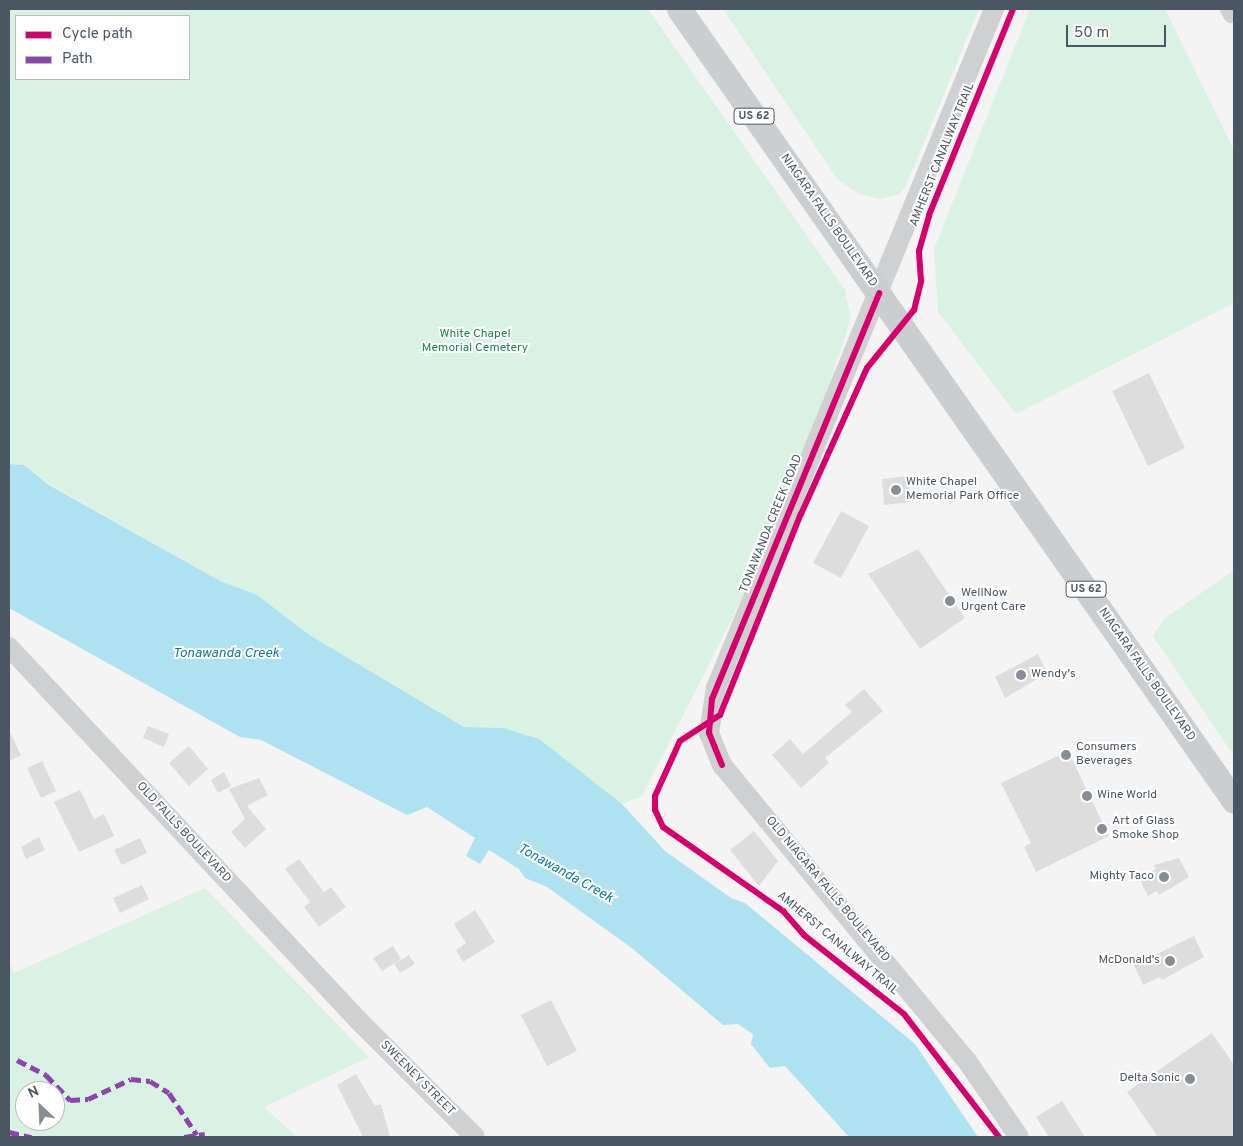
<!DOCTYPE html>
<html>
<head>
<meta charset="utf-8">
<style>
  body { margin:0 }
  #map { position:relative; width:1243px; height:1146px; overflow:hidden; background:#f4f4f4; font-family:Overpass,sans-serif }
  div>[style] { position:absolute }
  .green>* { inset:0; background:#d9f2e3 }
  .water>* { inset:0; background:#aee2f0 }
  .building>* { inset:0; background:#ddddde }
  .minor>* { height:16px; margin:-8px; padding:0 8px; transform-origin:8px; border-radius:8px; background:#ced0d2 }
  .tertiary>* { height:20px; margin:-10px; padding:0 10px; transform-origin:10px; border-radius:10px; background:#ced0d2 }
  .primary>* { height:25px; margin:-12.5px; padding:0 12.5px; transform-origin:12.5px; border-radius:12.5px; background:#caced1 }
  .quiet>* { height:5px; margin-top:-2.5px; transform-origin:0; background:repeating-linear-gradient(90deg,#8e44ad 0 10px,transparent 0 15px) }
  .cycleway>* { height:6px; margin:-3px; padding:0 3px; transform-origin:3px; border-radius:3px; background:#d6006c }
  .dots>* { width:14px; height:14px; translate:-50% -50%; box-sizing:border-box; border:2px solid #fff; border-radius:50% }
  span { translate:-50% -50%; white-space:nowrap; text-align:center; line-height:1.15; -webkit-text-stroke:4px #fff; paint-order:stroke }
  .shield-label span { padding:1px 4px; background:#fff; border:1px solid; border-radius:4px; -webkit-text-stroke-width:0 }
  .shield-label { font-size:11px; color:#4a5661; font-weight:700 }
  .street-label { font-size:12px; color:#4a5661 }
  .park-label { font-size:12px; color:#17864f }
  .poi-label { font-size:12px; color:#4a5661 }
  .left { translate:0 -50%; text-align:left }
  .right { translate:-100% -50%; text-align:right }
  .water-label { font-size:14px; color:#0c7c9b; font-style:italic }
  .frame { position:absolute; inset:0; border:10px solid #4a5661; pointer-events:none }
  .legend { position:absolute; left:15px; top:15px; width:175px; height:65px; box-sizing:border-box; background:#fff; border:1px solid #b7bbc0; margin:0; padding:6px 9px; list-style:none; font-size:15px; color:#4a5661 }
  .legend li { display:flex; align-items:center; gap:10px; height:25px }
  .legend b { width:25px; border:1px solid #b7bbc0 }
  .north { position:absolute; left:15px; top:1081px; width:50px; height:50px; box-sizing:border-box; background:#fff; border:1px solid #b7bbc0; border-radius:50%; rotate:335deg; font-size:14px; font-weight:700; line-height:20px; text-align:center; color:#4a5661 }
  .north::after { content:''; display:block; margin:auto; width:18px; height:22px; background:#868d94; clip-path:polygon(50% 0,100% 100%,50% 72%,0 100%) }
  .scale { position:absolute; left:1066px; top:25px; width:100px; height:22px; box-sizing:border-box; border:2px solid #4a5661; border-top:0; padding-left:6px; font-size:15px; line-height:18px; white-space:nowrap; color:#4a5661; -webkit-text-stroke:4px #fff; paint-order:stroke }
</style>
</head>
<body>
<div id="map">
  <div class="green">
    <div style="clip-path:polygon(evenodd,9px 9px,648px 9px,845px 290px,851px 319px,823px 403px,735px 613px,642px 796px,622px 804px,503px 728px,464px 727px,311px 636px,257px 595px,220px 581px,49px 484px,24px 465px,9px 464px,9px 9px,16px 16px,189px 16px,189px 79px,16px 79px,16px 16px)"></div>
    <div style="clip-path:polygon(723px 9px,979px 9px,906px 186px,898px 195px,880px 199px,859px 194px,838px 180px)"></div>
    <div style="clip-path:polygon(1030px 9px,1165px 9px,1234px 150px,1234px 303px,1016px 414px,938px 312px,934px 249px)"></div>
    <div style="clip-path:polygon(1234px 570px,1234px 756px,1153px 636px,1164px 619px)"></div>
    <div style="clip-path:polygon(evenodd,205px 888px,369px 1057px,264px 1107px,297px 1137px,9px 1137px,9px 962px,14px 973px,205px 888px,25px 1091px,55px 1091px,55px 1121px,25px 1121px,25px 1091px)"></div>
  </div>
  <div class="water">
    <div style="clip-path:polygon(9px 464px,24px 465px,49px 485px,220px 581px,257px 595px,311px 636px,464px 727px,503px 728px,539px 739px,622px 804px,665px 851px,731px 898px,745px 903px,915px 1044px,978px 1137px,849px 1137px,785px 1066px,770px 1068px,751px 1044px,753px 1034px,738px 1024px,723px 1025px,633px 949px,547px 887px,525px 878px,519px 869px,489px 850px,480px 864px,466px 856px,475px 838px,427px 807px,407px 815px,261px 740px,240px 737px,9px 608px)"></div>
  </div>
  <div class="building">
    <div style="clip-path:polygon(1149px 373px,1185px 448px,1148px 466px,1112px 391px)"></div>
    <div style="clip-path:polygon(908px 476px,911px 502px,884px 505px,882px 479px)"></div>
    <div style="clip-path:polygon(841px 511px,869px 526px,841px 578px,813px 563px)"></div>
    <div style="clip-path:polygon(918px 549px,965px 618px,920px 649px,868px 574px)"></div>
    <div style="clip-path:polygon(1038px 654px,1047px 673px,1005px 698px,995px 677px)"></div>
    <div style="clip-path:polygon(864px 689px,883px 711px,825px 758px,829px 763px,801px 788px,772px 755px,790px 739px,803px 754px,852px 712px,845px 705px)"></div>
    <div style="clip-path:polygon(148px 726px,169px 734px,164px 747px,143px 738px)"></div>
    <div style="clip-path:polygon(9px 730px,21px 755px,9px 761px)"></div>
    <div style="clip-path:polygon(189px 746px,208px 769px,189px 786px,169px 763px)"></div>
    <div style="clip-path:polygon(1068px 751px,1109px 836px,1036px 872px,1024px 847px,1031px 843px,1001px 783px)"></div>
    <div style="clip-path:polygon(42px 761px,56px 791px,41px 798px,27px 768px)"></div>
    <div style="clip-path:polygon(224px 772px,231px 786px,218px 793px,211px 780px)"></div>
    <div style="clip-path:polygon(259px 778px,268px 795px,247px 806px,266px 829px,245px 848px,231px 832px,245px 819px,229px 789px)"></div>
    <div style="clip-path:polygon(80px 790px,94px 819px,104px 814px,114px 836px,79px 852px,54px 802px)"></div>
    <div style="clip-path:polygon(754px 831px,778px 861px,759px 886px,730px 850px)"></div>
    <div style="clip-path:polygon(39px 837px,45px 850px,26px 859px,21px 847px)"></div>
    <div style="clip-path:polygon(140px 838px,147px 853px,122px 865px,114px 850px)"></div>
    <div style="clip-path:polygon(1179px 858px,1189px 877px,1159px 895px,1157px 891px,1148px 896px,1139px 878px,1156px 869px,1154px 865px)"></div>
    <div style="clip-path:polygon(299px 859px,324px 892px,331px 887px,346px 907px,319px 927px,304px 907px,310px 902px,285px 869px)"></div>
    <div style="clip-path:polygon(142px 885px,149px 899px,120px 913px,113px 898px)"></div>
    <div style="clip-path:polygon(475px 910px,495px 942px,463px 962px,456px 950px,466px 943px,454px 924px)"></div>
    <div style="clip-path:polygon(1194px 936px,1204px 957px,1162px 980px,1160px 977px,1143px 985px,1134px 965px)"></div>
    <div style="clip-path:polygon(393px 946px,401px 959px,382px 971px,373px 958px)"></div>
    <div style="clip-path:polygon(409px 955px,415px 964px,400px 973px,394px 964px)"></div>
    <div style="clip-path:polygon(551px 1000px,577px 1051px,547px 1066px,521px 1015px)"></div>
    <div style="clip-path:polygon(1212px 1033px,1234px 1065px,1234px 1137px,1158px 1137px,1127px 1092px)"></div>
    <div style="clip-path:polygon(356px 1074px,375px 1106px,381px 1104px,390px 1137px,363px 1137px,337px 1085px)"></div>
    <div style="clip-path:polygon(1062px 1101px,1085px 1137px,1049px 1137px,1036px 1117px)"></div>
  </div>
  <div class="minor">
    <div style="left:1228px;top:9px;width:7px;rotate:63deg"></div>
  </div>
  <div class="tertiary">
    <div style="left:994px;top:9px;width:734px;rotate:112.27deg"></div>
    <div style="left:716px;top:688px;width:46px;rotate:98.8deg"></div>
    <div style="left:709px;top:733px;width:35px;rotate:68deg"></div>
    <div style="left:722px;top:765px;width:384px;rotate:50.4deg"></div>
    <div style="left:967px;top:1061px;width:92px;rotate:55.6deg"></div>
    <div style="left:9px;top:647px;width:511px;rotate:46.9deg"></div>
    <div style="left:358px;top:1020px;width:165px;rotate:45deg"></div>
  </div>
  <div class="primary">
    <div style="left:679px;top:9px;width:967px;rotate:54.98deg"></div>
  </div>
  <div class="quiet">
    <div style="left:17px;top:1060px;width:33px;rotate:27deg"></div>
    <div style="left:46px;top:1075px;width:35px;rotate:46deg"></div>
    <div style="left:70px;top:1100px;width:18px;rotate:-3deg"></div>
    <div style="left:88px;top:1099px;width:47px;rotate:-24.9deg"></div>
    <div style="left:131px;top:1079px;width:19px;rotate:6deg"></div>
    <div style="left:150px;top:1081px;width:22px;rotate:32deg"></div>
    <div style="left:169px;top:1093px;width:50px;rotate:56.3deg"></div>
    <div style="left:9px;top:1132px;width:23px;rotate:13deg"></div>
    <div style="left:184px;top:1137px;width:21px;rotate:-8deg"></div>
  </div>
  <div class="cycleway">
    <div style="left:722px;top:765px;width:35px;rotate:-112deg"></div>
    <div style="left:709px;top:733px;width:34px;rotate:-85deg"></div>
    <div style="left:712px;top:699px;width:439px;rotate:-67.6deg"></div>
    <div style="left:999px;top:1137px;width:155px;rotate:-127.7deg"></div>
    <div style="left:904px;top:1014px;width:127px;rotate:-141.7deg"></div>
    <div style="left:804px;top:935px;width:32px;rotate:-131deg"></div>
    <div style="left:783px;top:911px;width:146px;rotate:-145deg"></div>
    <div style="left:663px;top:827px;width:19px;rotate:-115deg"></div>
    <div style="left:655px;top:810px;width:14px;rotate:-90deg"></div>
    <div style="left:655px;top:796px;width:60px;rotate:-65.6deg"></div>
    <div style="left:680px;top:741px;width:48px;rotate:-33deg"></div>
    <div style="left:720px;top:715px;width:217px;rotate:-68.1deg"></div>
    <div style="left:801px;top:514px;width:160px;rotate:-65.7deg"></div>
    <div style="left:867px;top:368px;width:75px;rotate:-51deg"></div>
    <div style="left:914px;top:310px;width:30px;rotate:-76deg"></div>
    <div style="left:921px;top:281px;width:30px;rotate:-94deg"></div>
    <div style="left:919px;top:251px;width:37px;rotate:-74deg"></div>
    <div style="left:929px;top:215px;width:222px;rotate:-67.8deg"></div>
  </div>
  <div class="dots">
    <div style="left:896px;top:490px;background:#868d94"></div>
    <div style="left:950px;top:601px;background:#868d94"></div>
    <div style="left:1021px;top:675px;background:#868d94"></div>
    <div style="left:1066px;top:755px;background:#868d94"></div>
    <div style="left:1087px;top:796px;background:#868d94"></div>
    <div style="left:1102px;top:829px;background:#868d94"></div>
    <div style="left:1164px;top:877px;background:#868d94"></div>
    <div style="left:1170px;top:961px;background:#868d94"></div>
    <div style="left:1190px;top:1079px;background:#868d94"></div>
  </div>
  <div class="shield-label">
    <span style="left:754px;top:116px">US 62</span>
    <span style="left:1086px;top:589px">US 62</span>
  </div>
  <div class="street-label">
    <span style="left:943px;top:155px;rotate:-68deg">AMHERST CANALWAY TRAIL</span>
    <span style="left:828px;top:221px;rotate:55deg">NIAGARA FALLS BOULEVARD</span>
    <span style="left:772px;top:524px;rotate:-68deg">TONAWANDA CREEK ROAD</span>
    <span style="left:1146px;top:675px;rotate:55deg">NIAGARA FALLS BOULEVARD</span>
    <span style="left:183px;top:833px;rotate:47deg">OLD FALLS BOULEVARD</span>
    <span style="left:827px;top:890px;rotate:50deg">OLD NIAGARA FALLS BOULEVARD</span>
    <span style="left:837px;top:944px;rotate:40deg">AMHERST CANALWAY TRAIL</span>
    <span style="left:417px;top:1079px;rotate:45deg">SWEENEY STREET</span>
  </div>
  <div class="park-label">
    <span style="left:475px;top:342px">White Chapel<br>Memorial Cemetery</span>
  </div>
  <div class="poi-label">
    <span class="left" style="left:906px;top:490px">White Chapel<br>Memorial Park Office</span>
    <span class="left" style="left:961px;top:601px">WellNow<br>Urgent Care</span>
    <span class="left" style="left:1031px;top:675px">Wendy's</span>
    <span class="left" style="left:1076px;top:755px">Consumers<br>Beverages</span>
    <span class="left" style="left:1097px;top:796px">Wine World</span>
    <span class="left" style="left:1112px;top:829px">Art of Glass<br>Smoke Shop</span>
    <span class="right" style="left:1154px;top:877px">Mighty Taco</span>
    <span class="right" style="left:1160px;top:961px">McDonald's</span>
    <span class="right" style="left:1180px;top:1079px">Delta Sonic</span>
  </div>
  <div class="water-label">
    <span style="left:226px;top:654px">Tonawanda Creek</span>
    <span style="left:565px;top:874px;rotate:29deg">Tonawanda Creek</span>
  </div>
  <div class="frame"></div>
  <ul class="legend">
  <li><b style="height:6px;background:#d6006c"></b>Cycle path</li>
  <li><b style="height:6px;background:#8e44ad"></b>Path</li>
  </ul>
  <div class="north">N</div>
  <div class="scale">50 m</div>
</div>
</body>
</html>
